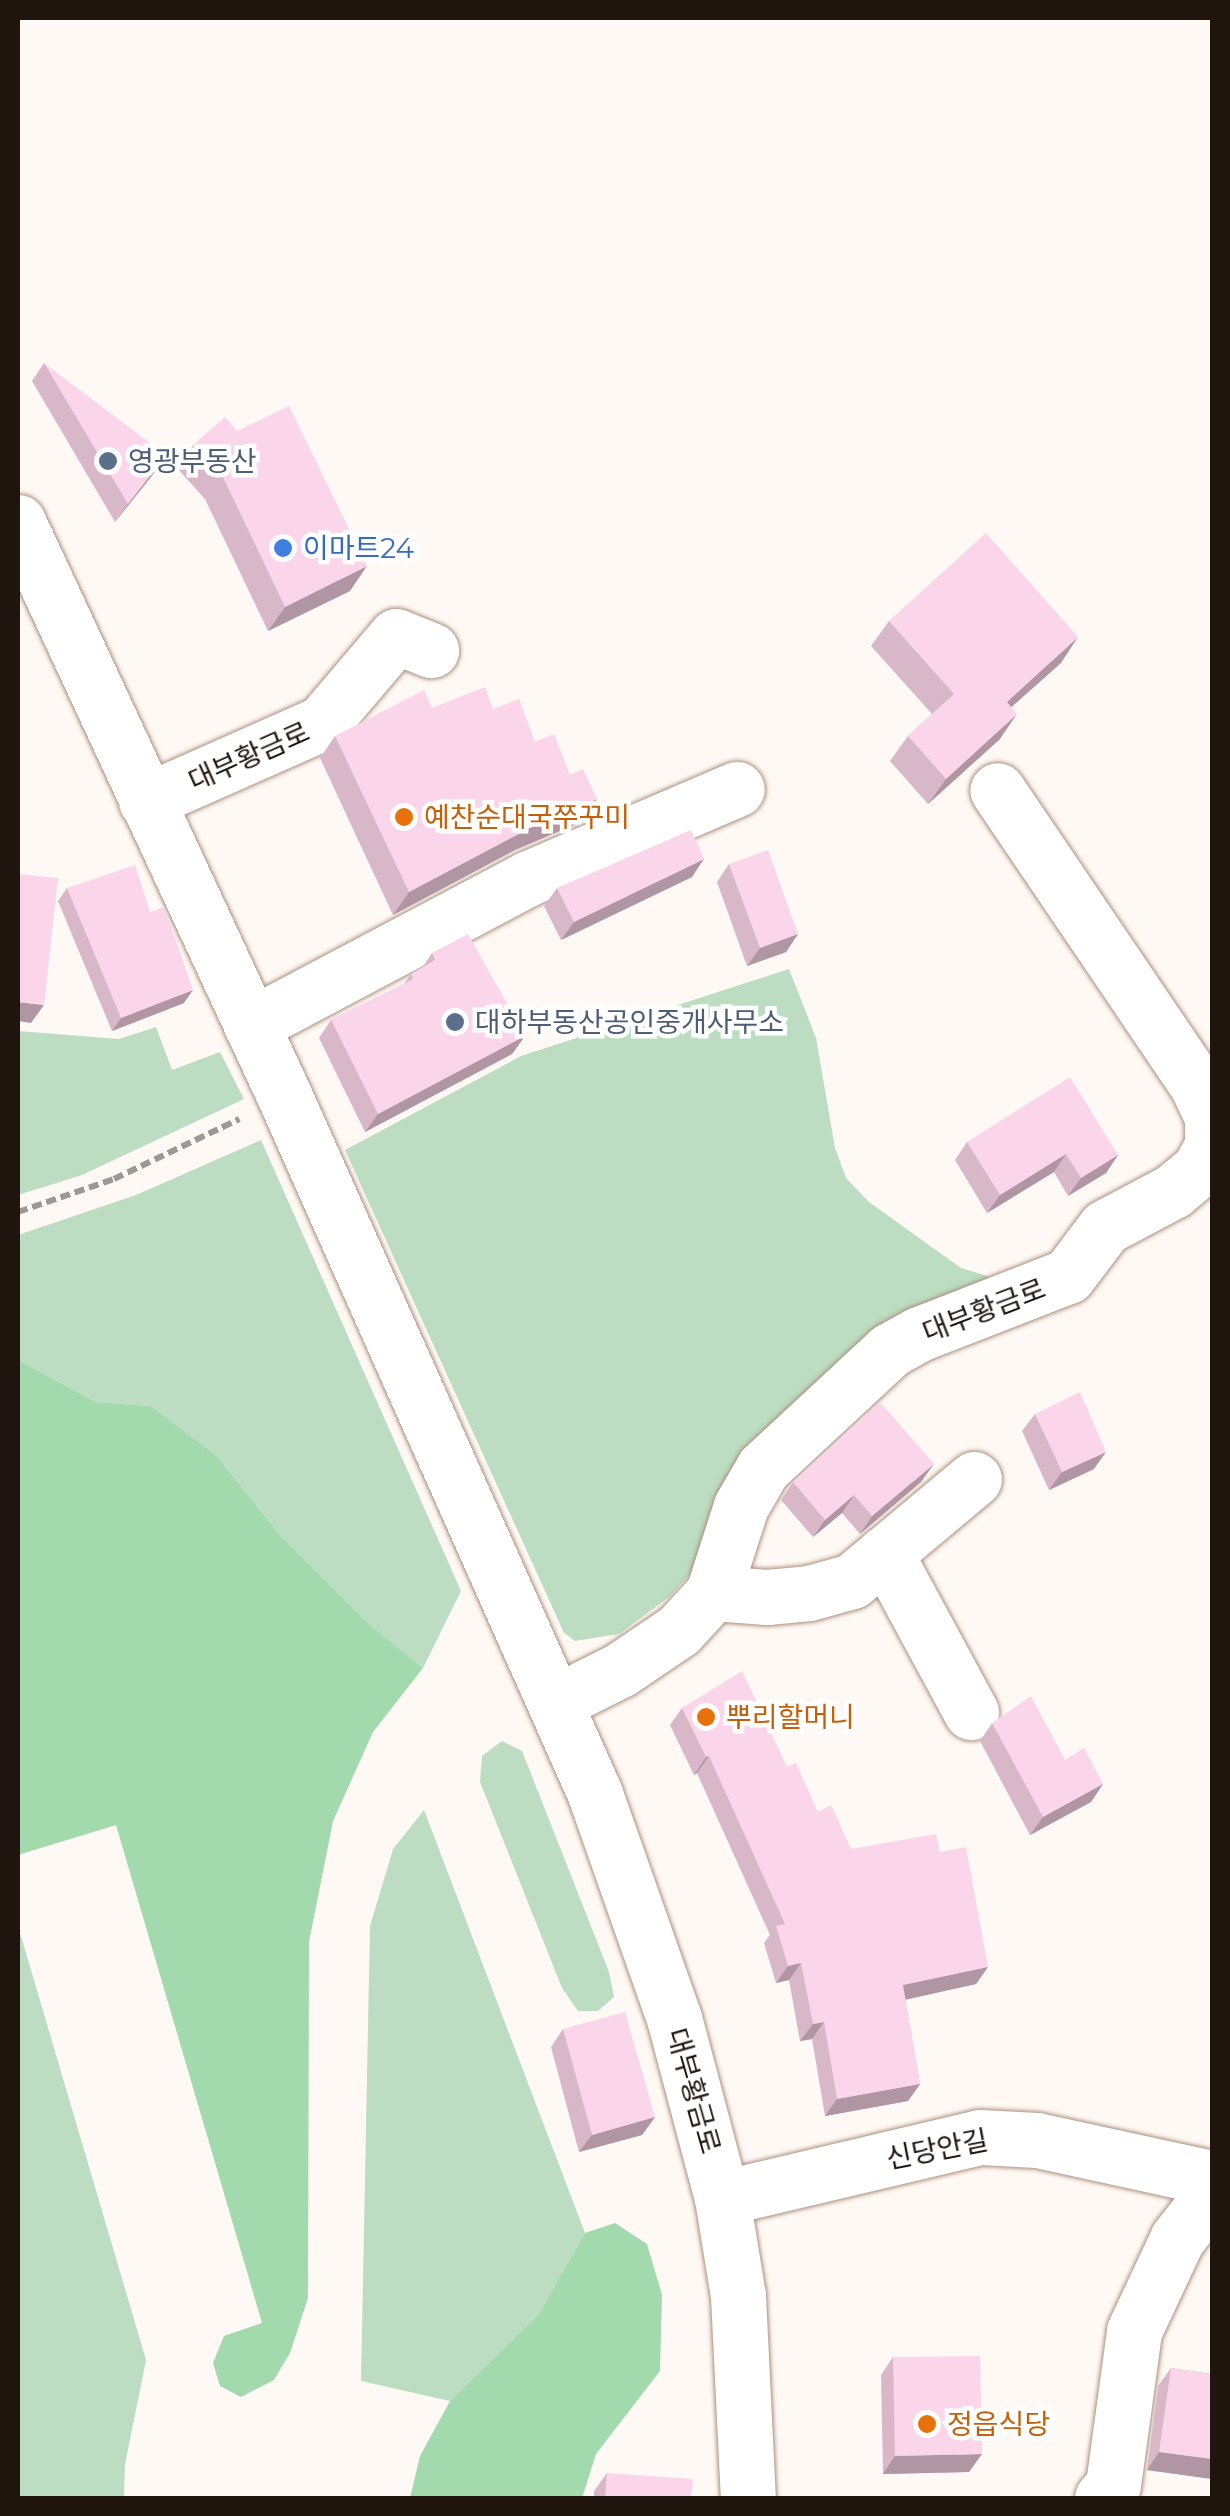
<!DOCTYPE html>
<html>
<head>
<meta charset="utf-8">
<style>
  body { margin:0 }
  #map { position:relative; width:1230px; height:2516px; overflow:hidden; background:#fff9f5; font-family:Montserrat,"Noto Sans KR",sans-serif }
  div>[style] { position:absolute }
  .green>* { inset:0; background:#bcddc1 }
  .forest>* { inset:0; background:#a2d9ad }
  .path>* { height:6px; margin-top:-3px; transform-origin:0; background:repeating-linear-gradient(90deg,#9f9792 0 10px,transparent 0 15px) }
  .roads { filter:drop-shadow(0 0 2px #ab907f) drop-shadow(0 0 2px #ab907f) }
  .minor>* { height:55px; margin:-27.5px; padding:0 27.5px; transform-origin:27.5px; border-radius:27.5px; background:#fff }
  .major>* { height:55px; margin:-27.5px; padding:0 27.5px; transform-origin:27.5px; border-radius:27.5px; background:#fff }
  .wall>* { inset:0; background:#d8b7c8 }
  .shaded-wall>* { inset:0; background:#b095a3 }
  .building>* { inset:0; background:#fbd5e9 }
  .dots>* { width:28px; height:28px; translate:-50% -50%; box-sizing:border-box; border:5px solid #fff; border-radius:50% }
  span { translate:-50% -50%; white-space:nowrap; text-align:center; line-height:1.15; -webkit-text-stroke:9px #fff; paint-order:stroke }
  .service-label { font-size:28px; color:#4e5e75 }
  .left { translate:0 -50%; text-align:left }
  .shop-label { font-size:28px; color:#366cbe }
  .street-label { font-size:28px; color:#1f150e }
  .food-label { font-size:28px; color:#c56008 }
  .frame { position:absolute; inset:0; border:20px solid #1f150e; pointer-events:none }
</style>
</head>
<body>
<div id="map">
  <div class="green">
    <div style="clip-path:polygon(789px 969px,816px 1038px,835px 1148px,846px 1178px,869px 1202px,961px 1268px,1004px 1281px,941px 1302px,669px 1597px,619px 1634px,575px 1641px,564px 1633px,345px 1150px,521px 1056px)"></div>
    <div style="clip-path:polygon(156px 1027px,172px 1070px,220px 1052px,244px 1099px,82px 1175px,18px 1195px,18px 1031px,119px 1039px)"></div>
    <div style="clip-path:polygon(261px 1140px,461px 1591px,423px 1668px,368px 1623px,280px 1535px,216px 1455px,151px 1406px,96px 1402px,18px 1360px,18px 1235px,136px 1195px)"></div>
    <div style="clip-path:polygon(502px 1741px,522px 1751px,609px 1972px,614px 1997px,598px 2011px,578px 2011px,562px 1988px,480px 1782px,482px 1756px)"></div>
    <div style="clip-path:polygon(424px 1810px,585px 2233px,538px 2315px,450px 2401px,361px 2381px,370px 1926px,393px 1849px)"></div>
    <div style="clip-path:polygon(18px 1926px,146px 2360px,125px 2464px,124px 2498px,18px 2498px)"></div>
  </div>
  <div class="forest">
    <div style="clip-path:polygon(18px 1360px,96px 1402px,151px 1406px,216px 1455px,280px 1535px,368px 1623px,423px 1668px,373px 1732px,333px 1821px,309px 1942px,308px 2298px,290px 2353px,274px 2380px,241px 2397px,220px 2386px,213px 2363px,224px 2336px,262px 2323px,116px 1825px,18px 1855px)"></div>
    <div style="clip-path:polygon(615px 2223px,647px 2244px,662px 2295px,660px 2371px,596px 2454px,582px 2498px,410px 2498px,420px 2456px,450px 2401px,538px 2315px,585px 2233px)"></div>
  </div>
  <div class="path">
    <div style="left:18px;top:1212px;width:102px;rotate:-19deg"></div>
    <div style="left:114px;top:1179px;width:139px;rotate:-25.6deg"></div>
  </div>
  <div class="roads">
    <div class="minor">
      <div style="left:146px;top:801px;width:193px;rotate:-23.9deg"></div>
      <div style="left:322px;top:723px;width:114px;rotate:-49.6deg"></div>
      <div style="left:396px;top:636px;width:38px;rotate:22deg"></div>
      <div style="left:251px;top:1025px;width:314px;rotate:-27.9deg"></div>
      <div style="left:529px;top:878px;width:226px;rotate:-23.2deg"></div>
      <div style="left:885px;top:1553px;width:181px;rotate:61.6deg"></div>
      <div style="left:713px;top:1593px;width:54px;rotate:4.2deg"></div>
      <div style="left:767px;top:1597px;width:42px;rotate:-5.4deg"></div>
      <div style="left:809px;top:1593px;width:45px;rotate:-15.6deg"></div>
      <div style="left:852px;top:1581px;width:159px;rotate:-39.9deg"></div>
      <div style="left:556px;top:1702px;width:72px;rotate:-26.6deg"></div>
      <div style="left:620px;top:1670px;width:71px;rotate:-34.1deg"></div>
      <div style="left:679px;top:1630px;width:50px;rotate:-47.4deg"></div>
      <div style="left:713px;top:1593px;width:91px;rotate:-72.2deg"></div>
      <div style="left:741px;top:1506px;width:44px;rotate:-59.9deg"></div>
      <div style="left:763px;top:1468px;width:173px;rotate:-42.9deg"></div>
      <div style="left:890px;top:1350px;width:33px;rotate:-29deg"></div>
      <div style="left:919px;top:1334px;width:160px;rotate:-21.3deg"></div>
      <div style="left:1068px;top:1276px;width:61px;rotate:-52.9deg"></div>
      <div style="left:1105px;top:1227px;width:77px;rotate:-27.9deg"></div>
      <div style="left:1173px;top:1191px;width:35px;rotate:-40deg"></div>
      <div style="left:1200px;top:1168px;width:26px;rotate:-62deg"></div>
      <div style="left:1212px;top:1145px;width:28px;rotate:-90deg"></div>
      <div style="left:1212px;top:1117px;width:35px;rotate:-115deg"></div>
      <div style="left:1197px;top:1085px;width:356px;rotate:-124.1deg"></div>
      <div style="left:722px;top:2198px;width:265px;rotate:-13.3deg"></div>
      <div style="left:980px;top:2137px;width:57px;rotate:3deg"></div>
      <div style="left:1037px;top:2140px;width:179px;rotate:12.3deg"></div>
      <div style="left:1102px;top:2498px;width:17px;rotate:-50deg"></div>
      <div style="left:1113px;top:2485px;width:155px;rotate:-82.2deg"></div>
      <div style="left:1134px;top:2331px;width:102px;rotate:-64.9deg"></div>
      <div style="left:1177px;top:2239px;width:57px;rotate:-52.1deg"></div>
    </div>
    <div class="major">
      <div style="left:18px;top:522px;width:632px;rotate:65.1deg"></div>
      <div style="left:284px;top:1095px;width:765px;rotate:66.01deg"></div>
      <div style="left:595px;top:1794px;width:238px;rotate:70.6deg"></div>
      <div style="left:674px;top:2018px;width:186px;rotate:75.1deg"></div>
      <div style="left:722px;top:2198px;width:99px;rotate:80.7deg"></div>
      <div style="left:738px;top:2296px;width:202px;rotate:87.2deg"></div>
    </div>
  </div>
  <div class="wall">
    <div style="clip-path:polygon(44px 363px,154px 473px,115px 522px,32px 381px)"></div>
    <div style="clip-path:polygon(237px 431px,350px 591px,268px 631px,205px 499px,177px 468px,194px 444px)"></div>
    <div style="clip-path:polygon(889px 621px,1061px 663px,1011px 707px,1000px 739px,928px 804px,890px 761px,908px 736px,932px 714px,871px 646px)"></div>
    <div style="clip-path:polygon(493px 709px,535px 742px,581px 822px,515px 850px,393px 915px,320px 758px,335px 736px)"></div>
    <div style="clip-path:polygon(729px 864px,798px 934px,786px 952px,747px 966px,717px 882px)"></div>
    <div style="clip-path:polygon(692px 877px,561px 940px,544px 906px,557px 888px)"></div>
    <div style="clip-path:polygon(67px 888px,150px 912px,184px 1003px,112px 1031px,58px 901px)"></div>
    <div style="clip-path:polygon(432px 953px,525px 1036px,512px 1054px,365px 1132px,319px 1038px,331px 1020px,404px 984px,411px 974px,422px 968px)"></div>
    <div style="clip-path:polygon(967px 1142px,1118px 1155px,1106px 1173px,1068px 1196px,1054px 1172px,987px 1213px,955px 1160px)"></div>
    <div style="clip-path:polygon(1035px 1414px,1094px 1469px,1049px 1490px,1022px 1431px)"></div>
    <div style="clip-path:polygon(793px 1482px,921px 1482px,860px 1534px,842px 1513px,813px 1537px,781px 1500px)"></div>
    <div style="clip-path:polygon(682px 1708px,787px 1767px,818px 1812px,851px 1849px,940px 1852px,988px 1967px,976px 1984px,905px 1999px,920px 2084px,908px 2101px,825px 2116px,812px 2039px,800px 2041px,789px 1980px,776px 1983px,764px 1943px,770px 1935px,697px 1773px,694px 1775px,670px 1725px)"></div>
    <div style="clip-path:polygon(992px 1723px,1065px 1760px,1103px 1784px,1091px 1802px,1030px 1835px,980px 1741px)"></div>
    <div style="clip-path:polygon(563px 2029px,655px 2117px,642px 2135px,579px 2152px,551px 2047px)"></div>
    <div style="clip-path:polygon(893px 2357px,969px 2472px,883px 2474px,881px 2375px)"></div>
    <div style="clip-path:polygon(1171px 2368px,1212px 2374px,1212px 2479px,1147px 2470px,1158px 2386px)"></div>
    <div style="clip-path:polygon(607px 2473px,691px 2498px,594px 2498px,594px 2491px)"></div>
  </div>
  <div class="shaded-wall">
    <div style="clip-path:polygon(166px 455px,154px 473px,115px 522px,128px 504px)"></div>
    <div style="clip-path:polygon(367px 566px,350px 591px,268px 631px,285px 607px)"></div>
    <div style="clip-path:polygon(1078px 637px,1061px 663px,989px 727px,1007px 702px)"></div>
    <div style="clip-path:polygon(1017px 714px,1000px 739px,928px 804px,946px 779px)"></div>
    <div style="clip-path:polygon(597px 799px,581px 822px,515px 850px,393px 915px,409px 892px,530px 828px)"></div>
    <div style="clip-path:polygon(704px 859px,692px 877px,561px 940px,574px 922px)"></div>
    <div style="clip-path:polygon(798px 934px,786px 952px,747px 966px,760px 948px)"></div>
    <div style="clip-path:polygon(193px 990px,184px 1003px,112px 1031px,121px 1018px)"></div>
    <div style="clip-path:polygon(18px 1002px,44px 1005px,31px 1023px,18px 1021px)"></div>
    <div style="clip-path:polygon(525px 1036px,512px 1054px,365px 1132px,378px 1114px)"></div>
    <div style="clip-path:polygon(1066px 1154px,1054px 1172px,987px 1213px,1000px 1195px)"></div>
    <div style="clip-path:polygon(1118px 1155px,1106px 1173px,1068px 1196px,1081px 1178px)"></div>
    <div style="clip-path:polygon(1106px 1452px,1094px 1469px,1049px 1490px,1062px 1472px)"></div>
    <div style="clip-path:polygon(934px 1464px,921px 1482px,860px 1534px,872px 1516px)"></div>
    <div style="clip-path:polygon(854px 1495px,842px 1513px,813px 1537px,825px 1520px)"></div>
    <div style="clip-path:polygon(709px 1756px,697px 1773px,694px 1775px,706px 1757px)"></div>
    <div style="clip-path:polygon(1103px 1784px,1091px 1802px,1030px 1835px,1043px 1817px)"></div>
    <div style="clip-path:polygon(801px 1963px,789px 1980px,776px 1983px,788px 1966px)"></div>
    <div style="clip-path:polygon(988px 1967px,976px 1984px,891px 2003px,903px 1985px)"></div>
    <div style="clip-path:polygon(824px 2022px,812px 2039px,800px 2041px,813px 2024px)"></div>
    <div style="clip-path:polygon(920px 2084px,908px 2101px,825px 2116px,837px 2099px)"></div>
    <div style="clip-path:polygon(655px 2117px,642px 2135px,579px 2152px,592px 2135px)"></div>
    <div style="clip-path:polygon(1159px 2452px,1212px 2459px,1212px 2479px,1147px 2470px)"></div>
    <div style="clip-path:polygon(982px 2454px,969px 2472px,883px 2474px,895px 2456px)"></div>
  </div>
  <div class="building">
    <div style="clip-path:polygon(44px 363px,166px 455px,128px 504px)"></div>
    <div style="clip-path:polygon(289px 406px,367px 566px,285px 607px,222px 475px,194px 444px,225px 417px,237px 431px)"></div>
    <div style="clip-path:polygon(986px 533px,1078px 637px,1007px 702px,1017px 714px,946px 779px,908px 736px,954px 694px,889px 621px)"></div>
    <div style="clip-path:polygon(485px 687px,493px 709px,519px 699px,535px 742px,554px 734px,570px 775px,583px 769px,597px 799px,530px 828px,409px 892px,335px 736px,424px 690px,432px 708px)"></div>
    <div style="clip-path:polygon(691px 830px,704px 859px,574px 922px,557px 888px)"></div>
    <div style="clip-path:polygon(768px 850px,798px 934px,760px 948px,729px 864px)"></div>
    <div style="clip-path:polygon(135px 865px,150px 912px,164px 907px,193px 990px,121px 1018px,67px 888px)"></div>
    <div style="clip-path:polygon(18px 874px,58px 878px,44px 1005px,18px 1002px)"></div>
    <div style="clip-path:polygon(468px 934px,525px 1036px,378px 1114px,331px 1020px,413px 979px,411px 974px,435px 960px,432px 953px)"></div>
    <div style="clip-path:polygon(1070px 1077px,1118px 1155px,1081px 1178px,1066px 1154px,1000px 1195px,967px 1142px)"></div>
    <div style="clip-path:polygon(1080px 1392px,1106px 1452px,1062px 1472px,1035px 1414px)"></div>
    <div style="clip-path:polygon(880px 1402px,934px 1464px,872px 1516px,854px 1495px,825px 1520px,793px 1482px)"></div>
    <div style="clip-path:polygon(742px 1671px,787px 1767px,796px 1763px,818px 1812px,831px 1805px,851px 1849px,936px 1834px,940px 1852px,966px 1847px,988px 1967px,903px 1985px,920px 2084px,837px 2099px,824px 2022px,813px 2024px,801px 1963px,788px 1966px,776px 1926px,785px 1924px,709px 1756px,706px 1757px,682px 1708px)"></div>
    <div style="clip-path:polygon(1031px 1696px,1065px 1760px,1084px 1748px,1103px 1784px,1043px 1817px,992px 1723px)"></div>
    <div style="clip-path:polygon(625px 2012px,655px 2117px,592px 2135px,563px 2029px)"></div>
    <div style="clip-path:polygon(980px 2356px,982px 2454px,895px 2456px,893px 2357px)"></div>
    <div style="clip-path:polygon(1171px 2368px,1212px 2374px,1212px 2459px,1159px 2452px)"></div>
    <div style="clip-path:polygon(607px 2473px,693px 2479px,691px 2498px,605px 2498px)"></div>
  </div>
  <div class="dots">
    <div style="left:108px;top:461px;background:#5c6f8a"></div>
    <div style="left:283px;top:548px;background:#3f7fe0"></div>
    <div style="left:404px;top:817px;background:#e8710a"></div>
    <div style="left:455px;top:1022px;background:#5c6f8a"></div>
    <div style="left:706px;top:1717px;background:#e8710a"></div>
    <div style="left:927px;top:2424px;background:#e8710a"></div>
  </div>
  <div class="service-label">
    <span class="left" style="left:128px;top:461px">영광부동산</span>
    <span class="left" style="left:475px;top:1022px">대하부동산공인중개사무소</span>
  </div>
  <div class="shop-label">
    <span class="left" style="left:303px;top:548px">이마트24</span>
  </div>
  <div class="street-label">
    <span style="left:249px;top:756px;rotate:-24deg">대부황금로</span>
    <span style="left:984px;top:1310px;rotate:-21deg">대부황금로</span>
    <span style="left:694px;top:2091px;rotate:74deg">대부황금로</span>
    <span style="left:937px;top:2149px;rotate:-11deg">신당안길</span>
  </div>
  <div class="food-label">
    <span class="left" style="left:424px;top:817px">예찬순대국쭈꾸미</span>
    <span class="left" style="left:726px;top:1717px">뿌리할머니</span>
    <span class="left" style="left:947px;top:2424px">정읍식당</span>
  </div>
  <div class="frame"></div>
</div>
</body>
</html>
